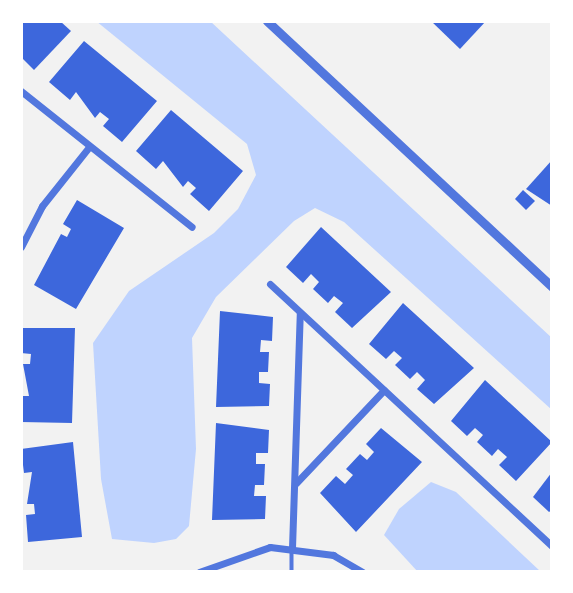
<!DOCTYPE html>
<html>
<head>
<meta charset="utf-8">
<style>
  body { margin:0 }
  #map { position:relative; width:573px; height:593px; overflow:hidden; background:#f2f2f2; font-family:"Noto Sans",sans-serif }
  div>[style] { position:absolute }
  .water>* { inset:0; background:#bfd3fe }
  .building>* { inset:0; background:#3d67dc }
  .service>* { height:3.5px; margin:-1.75px; padding:0 1.75px; transform-origin:1.75px; border-radius:1.75px; background:#5277de }
  .minor>* { height:7px; margin:-3.5px; padding:0 3.5px; transform-origin:3.5px; border-radius:3.5px; background:#5277de }
  .tertiary>* { height:9px; margin:-4.5px; padding:0 4.5px; transform-origin:4.5px; border-radius:4.5px; background:#5277de }
  span { translate:-50% -50%; white-space:nowrap; text-align:center; line-height:1.15; -webkit-text-stroke:5px #fff; paint-order:stroke }
  .frame { position:absolute; inset:0; border:23px solid #fff; pointer-events:none }
</style>
</head>
<body>
<div id="map">
  <div class="water">
    <div style="clip-path:polygon(96px 21px,210px 21px,552px 338px,552px 410px,344px 222px,315px 208px,294px 221px,216px 297px,192px 338px,196px 449px,189px 526px,176px 539px,154px 543px,112px 539px,101px 479px,93px 343px,129px 291px,214px 233px,238px 209px,256px 175px,247px 144px)"></div>
    <div style="clip-path:polygon(431px 482px,456px 492px,541px 572px,418px 572px,384px 535px,399px 509px)"></div>
  </div>
  <div class="building">
    <div style="clip-path:polygon(21px 21px,60px 21px,71px 31px,34px 70px,21px 57px)"></div>
    <div style="clip-path:polygon(431px 21px,486px 21px,460px 49px)"></div>
    <div style="clip-path:polygon(84px 41px,157px 101px,122px 142px,103px 126px,109px 119px,100px 112px,95px 118px,76px 92px,70px 100px,49px 82px)"></div>
    <div style="clip-path:polygon(171px 110px,243px 171px,209px 211px,190px 194px,196px 188px,188px 181px,183px 187px,163px 161px,156px 169px,136px 151px)"></div>
    <div style="clip-path:polygon(552px 160px,552px 206px,526px 189px)"></div>
    <div style="clip-path:polygon(523px 190px,535px 201px,526px 210px,515px 199px)"></div>
    <div style="clip-path:polygon(77px 200px,124px 228px,76px 309px,34px 285px,61px 234px,67px 237px,71px 229px,63px 224px)"></div>
    <div style="clip-path:polygon(321px 227px,391px 292px,352px 328px,335px 312px,343px 303px,334px 296px,328px 303px,313px 289px,319px 282px,311px 274px,303px 283px,286px 267px)"></div>
    <div style="clip-path:polygon(403px 303px,474px 368px,434px 404px,417px 389px,425px 380px,417px 372px,410px 379px,395px 365px,402px 358px,394px 351px,386px 359px,369px 344px)"></div>
    <div style="clip-path:polygon(220px 311px,273px 317px,272px 341px,261px 340px,260px 352px,269px 352px,268px 372px,259px 372px,259px 383px,270px 384px,269px 406px,216px 407px)"></div>
    <div style="clip-path:polygon(21px 328px,75px 328px,72px 423px,21px 422px,21px 396px,29px 396px,23px 364px,30px 364px,31px 354px,21px 353px)"></div>
    <div style="clip-path:polygon(485px 380px,552px 442px,516px 481px,499px 465px,507px 457px,498px 449px,492px 456px,477px 442px,483px 435px,475px 428px,467px 436px,451px 421px)"></div>
    <div style="clip-path:polygon(216px 423px,269px 430px,268px 453px,256px 453px,256px 464px,265px 464px,264px 485px,255px 485px,254px 496px,266px 496px,265px 519px,212px 520px)"></div>
    <div style="clip-path:polygon(381px 428px,422px 462px,356px 532px,320px 493px,336px 476px,345px 484px,353px 475px,346px 469px,360px 454px,367px 460px,374px 452px,366px 444px)"></div>
    <div style="clip-path:polygon(73px 442px,82px 537px,28px 542px,26px 515px,35px 514px,34px 504px,27px 504px,32px 472px,24px 473px,21px 449px)"></div>
    <div style="clip-path:polygon(552px 472px,552px 510px,549px 512px,533px 497px)"></div>
  </div>
  <div class="service">
    <div style="left:292px;top:550px;width:22px;rotate:90deg"></div>
  </div>
  <div class="minor">
    <div style="left:21px;top:91px;width:218px;rotate:38.5deg"></div>
    <div style="left:21px;top:247px;width:46px;rotate:-62.9deg"></div>
    <div style="left:42px;top:206px;width:75px;rotate:-51.5deg"></div>
    <div style="left:270px;top:284px;width:385px;rotate:42.9deg"></div>
    <div style="left:296px;top:483px;width:128px;rotate:-46.6deg"></div>
    <div style="left:292px;top:548px;width:235px;rotate:-88.1deg"></div>
    <div style="left:199px;top:572px;width:75px;rotate:-19.4deg"></div>
    <div style="left:270px;top:547px;width:64px;rotate:7.2deg"></div>
    <div style="left:333px;top:555px;width:34px;rotate:30deg"></div>
  </div>
  <div class="tertiary">
    <div style="left:267px;top:21px;width:390px;rotate:43deg"></div>
  </div>
  <div class="frame"></div>
</div>
</body>
</html>
